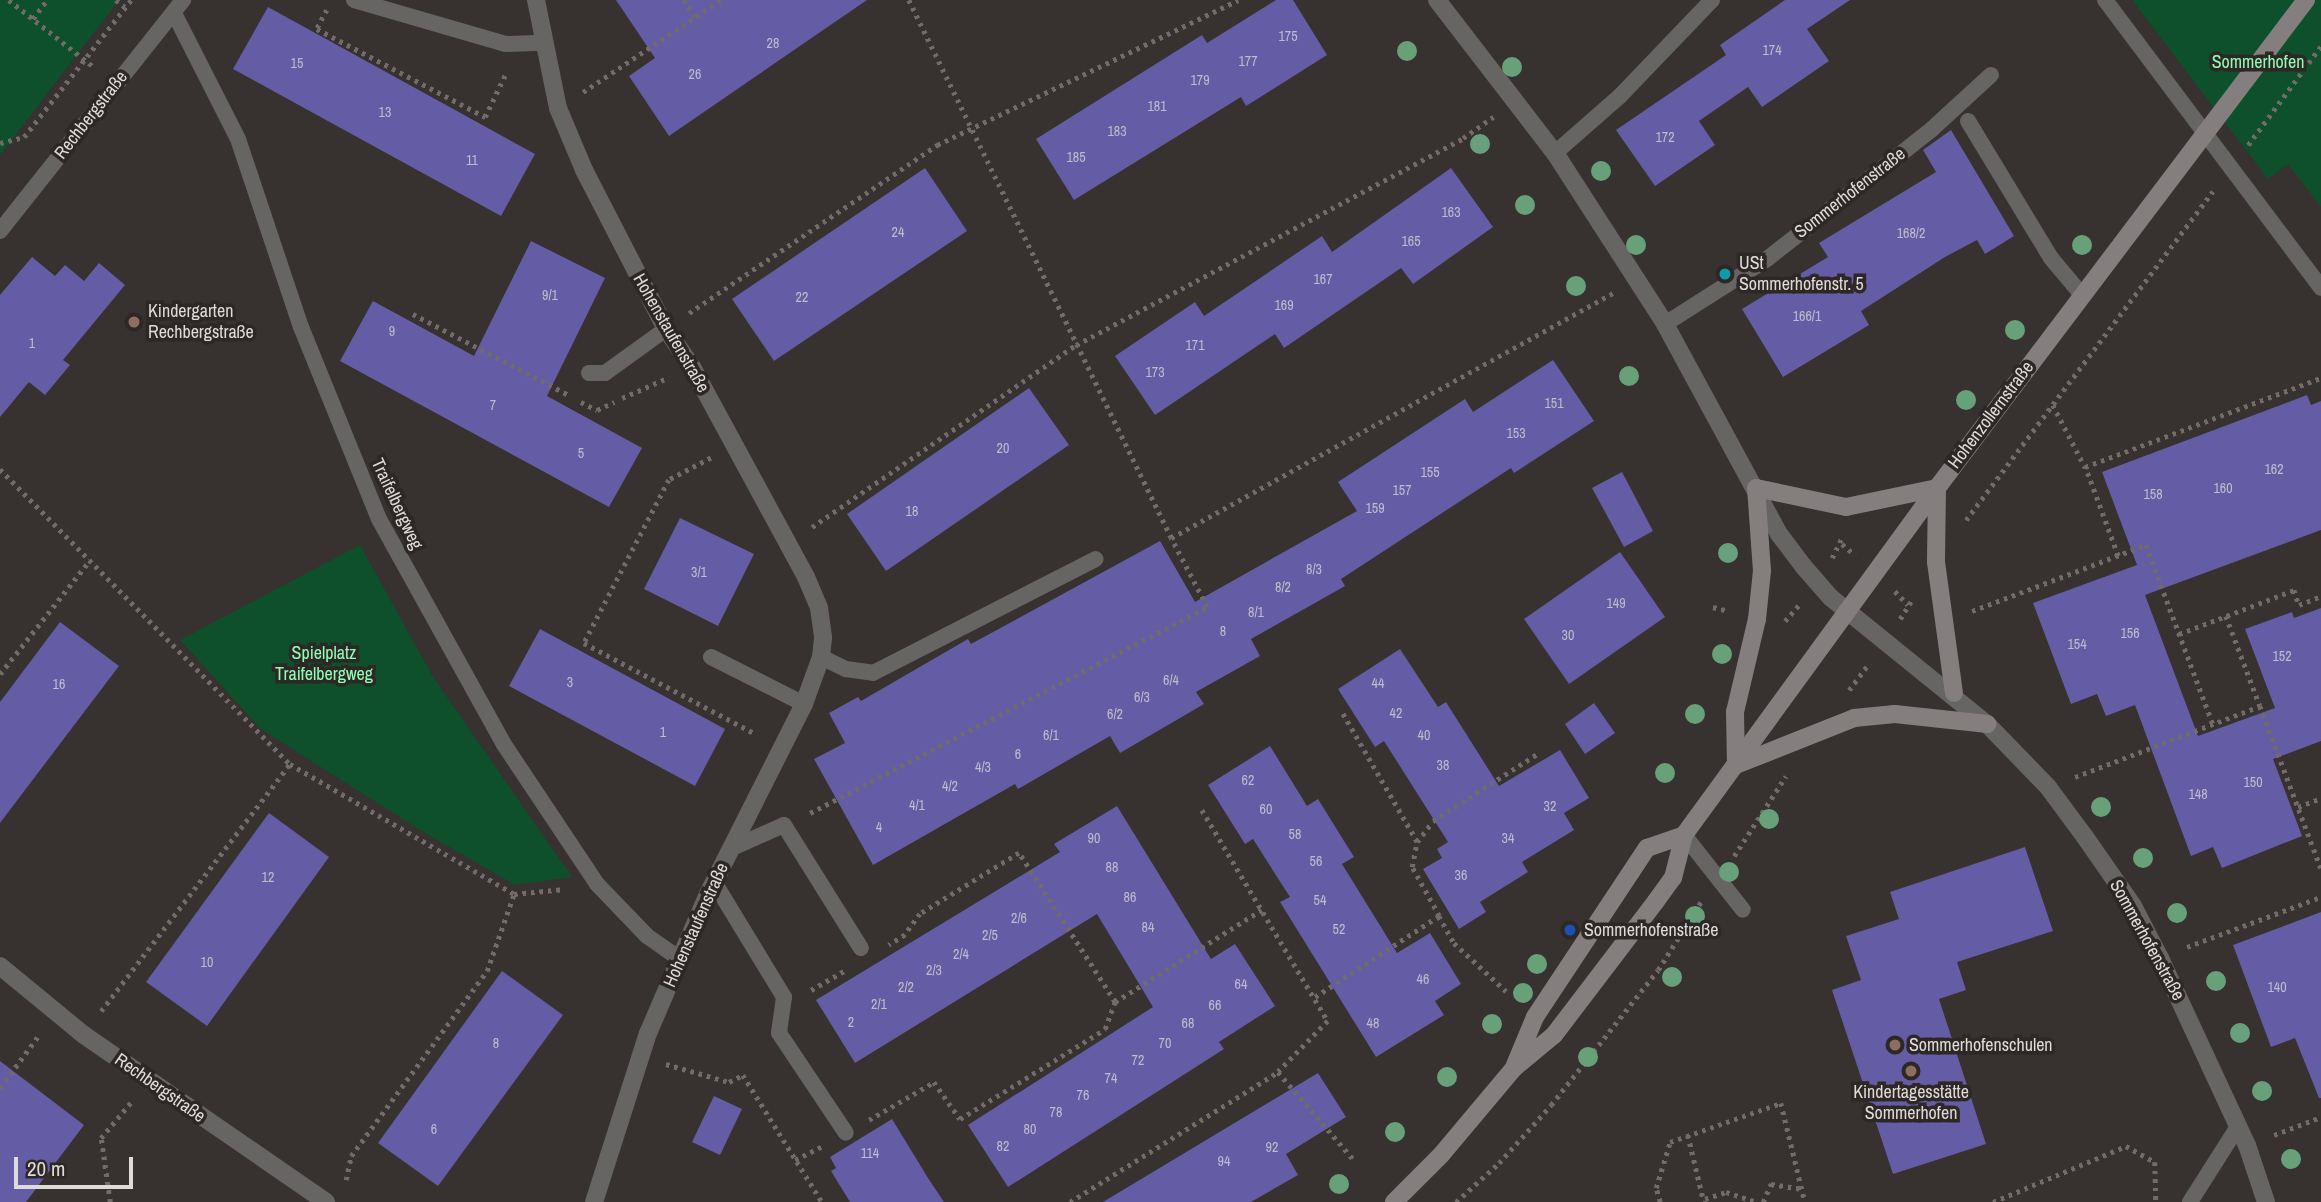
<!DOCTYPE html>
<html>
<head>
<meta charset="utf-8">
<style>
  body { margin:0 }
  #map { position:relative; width:2321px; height:1202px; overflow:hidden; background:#37312f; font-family:"Archivo Narrow",sans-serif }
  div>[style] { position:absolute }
  .green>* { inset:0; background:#0d502b }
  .building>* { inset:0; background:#645ca4 }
  .path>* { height:4.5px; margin-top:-2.25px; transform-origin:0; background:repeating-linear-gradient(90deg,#716c6a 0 3.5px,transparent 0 8.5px) }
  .lane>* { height:16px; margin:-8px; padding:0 8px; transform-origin:8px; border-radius:8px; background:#676464 }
  .street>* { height:18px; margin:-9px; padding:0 9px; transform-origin:9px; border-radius:9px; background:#676464 }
  .secondary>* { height:18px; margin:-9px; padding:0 9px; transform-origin:9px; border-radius:9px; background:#847f7e }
  .trees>* { width:20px; height:20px; margin:-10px; border-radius:50%; background:#68a179 }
  .dots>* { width:19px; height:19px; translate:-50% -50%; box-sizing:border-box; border:4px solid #2d2825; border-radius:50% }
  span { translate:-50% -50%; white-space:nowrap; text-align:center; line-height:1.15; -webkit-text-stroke:7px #2d2825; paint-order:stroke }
  .number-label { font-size:14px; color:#c0bbcc }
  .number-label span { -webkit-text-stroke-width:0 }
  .park-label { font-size:18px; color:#90fdb5 }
  .street-label { font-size:18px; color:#dedbd9 }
  .poi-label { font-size:18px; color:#dedbd9 }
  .left { translate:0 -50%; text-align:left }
  .scale { position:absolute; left:14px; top:1157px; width:119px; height:32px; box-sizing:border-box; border:4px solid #dedbd9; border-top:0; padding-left:9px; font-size:21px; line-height:24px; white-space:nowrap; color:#dedbd9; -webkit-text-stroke:5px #2d2825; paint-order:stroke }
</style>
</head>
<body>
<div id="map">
  <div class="green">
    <div style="clip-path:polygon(0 0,119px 0,0 155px)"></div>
    <div style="clip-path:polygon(2132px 0,2321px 0,2321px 207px,2288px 164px,2268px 179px)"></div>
    <div style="clip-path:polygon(360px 545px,433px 677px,572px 877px,515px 885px,420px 830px,261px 729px,180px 640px)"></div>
  </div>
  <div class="building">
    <div style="clip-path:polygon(616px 0,867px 0,669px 136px,629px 76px,655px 58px)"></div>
    <div style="clip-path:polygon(1276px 0,1293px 0,1327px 55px,1246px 106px,1241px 97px,1074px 200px,1036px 139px,1202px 35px,1207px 43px)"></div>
    <div style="clip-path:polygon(1785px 0,1850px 0,1807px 29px,1829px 61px,1762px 107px,1748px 87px,1699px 121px,1715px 145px,1655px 186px,1616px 130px,1726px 55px,1720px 45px)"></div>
    <div style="clip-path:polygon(268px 7px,535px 154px,501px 216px,233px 69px)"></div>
    <div style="clip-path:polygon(1951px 130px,2014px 236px,1985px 254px,1977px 240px,1945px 257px,1861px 311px,1869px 325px,1783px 377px,1742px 309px,1828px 257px,1819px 243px,1936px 172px,1923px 150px)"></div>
    <div style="clip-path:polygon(925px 168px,967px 231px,774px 361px,732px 299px)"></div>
    <div style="clip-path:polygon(1451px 168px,1493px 227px,1413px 284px,1401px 268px,1284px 348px,1275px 334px,1155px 415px,1115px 356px,1195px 302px,1204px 316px,1322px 236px,1332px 252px)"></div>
    <div style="clip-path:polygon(531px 241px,605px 278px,547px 396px,642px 448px,609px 507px,340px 361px,373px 301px,474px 356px)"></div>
    <div style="clip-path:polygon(32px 257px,55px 276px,65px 265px,84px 281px,99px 263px,125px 285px,63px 360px,70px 365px,45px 395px,29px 382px,0 417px,0 295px)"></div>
    <div style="clip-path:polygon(1553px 360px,1594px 421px,1514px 473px,1511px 468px,1341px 579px,1345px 586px,1251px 639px,1260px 656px,1196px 692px,1204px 704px,1120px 753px,1110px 736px,1018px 789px,1015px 784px,873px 865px,814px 759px,845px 743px,829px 713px,858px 697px,861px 701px,968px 639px,971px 644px,1160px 541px,1195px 602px,1357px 511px,1338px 482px,1465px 399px,1473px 412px)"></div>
    <div style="clip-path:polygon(1029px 388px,1069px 445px,886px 571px,847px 514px)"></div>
    <div style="clip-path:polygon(2307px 395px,2311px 405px,2321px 401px,2321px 530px,2145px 595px,2198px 736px,2275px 708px,2245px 629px,2292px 612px,2294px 618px,2321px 608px,2321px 741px,2273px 759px,2302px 836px,2222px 868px,2213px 847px,2191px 856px,2135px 705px,2106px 716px,2097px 694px,2071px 704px,2033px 603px,2137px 565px,2102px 472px)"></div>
    <div style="clip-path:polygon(1622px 472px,1653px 531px,1624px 547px,1592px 488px)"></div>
    <div style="clip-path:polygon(680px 518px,754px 554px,718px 626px,644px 589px)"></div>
    <div style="clip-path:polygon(1620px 552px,1665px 617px,1569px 684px,1524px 619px)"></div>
    <div style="clip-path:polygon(60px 622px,119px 666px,0 823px,0 702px)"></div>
    <div style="clip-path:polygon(540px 629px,725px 729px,695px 786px,509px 686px)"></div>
    <div style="clip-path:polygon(1400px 649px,1438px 707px,1446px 702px,1499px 786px,1560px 750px,1589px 798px,1564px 813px,1574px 830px,1522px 862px,1528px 872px,1480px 902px,1486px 912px,1459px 929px,1423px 869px,1442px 858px,1437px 849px,1448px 842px,1384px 741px,1375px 747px,1338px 689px)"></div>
    <div style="clip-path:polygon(1594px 703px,1615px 733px,1585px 754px,1565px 724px)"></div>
    <div style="clip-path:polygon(1270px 746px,1307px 806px,1318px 799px,1354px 857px,1342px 864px,1397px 953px,1430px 933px,1461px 984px,1435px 1001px,1444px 1015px,1376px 1057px,1280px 902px,1290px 897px,1272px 869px,1253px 839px,1245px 844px,1208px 785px)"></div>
    <div style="clip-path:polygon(1117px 806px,1211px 959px,1235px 944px,1275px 1006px,1219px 1042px,1224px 1049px,1008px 1187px,968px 1125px,1153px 1007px,1097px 914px,855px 1063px,816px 1000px,1060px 852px,1054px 844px)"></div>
    <div style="clip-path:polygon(269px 813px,329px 857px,207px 1026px,146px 982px)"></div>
    <div style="clip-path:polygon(2025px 847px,2053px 931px,1957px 962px,1966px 990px,1939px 999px,1986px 1144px,1893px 1174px,1832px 990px,1861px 980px,1846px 936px,1899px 919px,1890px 892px)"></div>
    <div style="clip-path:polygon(2321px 912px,2321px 1098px,2319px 1098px,2295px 1038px,2271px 1047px,2233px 945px)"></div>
    <div style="clip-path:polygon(502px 971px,563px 1015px,438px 1186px,378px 1143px)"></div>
    <div style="clip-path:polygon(0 1061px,84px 1125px,26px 1202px,0 1202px)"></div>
    <div style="clip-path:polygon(1318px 1073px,1346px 1117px,1286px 1154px,1298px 1175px,1251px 1202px,1103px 1202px)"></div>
    <div style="clip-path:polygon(714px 1096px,742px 1109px,720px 1155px,692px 1142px)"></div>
    <div style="clip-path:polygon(892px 1119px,928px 1178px,944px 1202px,850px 1202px,831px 1171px,836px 1168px,830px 1157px)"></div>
  </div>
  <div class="path">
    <div style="left:9px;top:0;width:110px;rotate:38.3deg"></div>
    <div style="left:116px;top:0;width:11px;rotate:38deg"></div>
    <div style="left:684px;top:0;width:20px;rotate:57deg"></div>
    <div style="left:909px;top:0;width:598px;rotate:63.99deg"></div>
    <div style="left:327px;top:10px;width:21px;rotate:118deg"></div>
    <div style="left:317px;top:29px;width:190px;rotate:27.6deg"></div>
    <div style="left:485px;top:117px;width:49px;rotate:-64.5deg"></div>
    <div style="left:33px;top:19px;width:24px;rotate:-54deg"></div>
    <div style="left:583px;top:92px;width:166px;rotate:-33.7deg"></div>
    <div style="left:0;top:143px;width:25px;rotate:-14deg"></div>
    <div style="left:24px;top:137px;width:174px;rotate:-52deg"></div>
    <div style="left:2248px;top:145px;width:123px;rotate:-53.6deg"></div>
    <div style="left:689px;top:313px;width:300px;rotate:-34.1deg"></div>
    <div style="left:937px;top:145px;width:334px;rotate:-25.7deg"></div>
    <div style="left:413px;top:314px;width:174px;rotate:27.5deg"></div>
    <div style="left:622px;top:398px;width:47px;rotate:-23.8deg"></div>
    <div style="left:581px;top:402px;width:18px;rotate:27deg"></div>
    <div style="left:597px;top:410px;width:19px;rotate:-25deg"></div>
    <div style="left:2053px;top:405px;width:70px;rotate:62.7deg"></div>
    <div style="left:711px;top:458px;width:47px;rotate:152.4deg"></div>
    <div style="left:669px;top:480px;width:184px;rotate:117.5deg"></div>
    <div style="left:584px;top:643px;width:195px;rotate:27.9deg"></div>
    <div style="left:0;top:469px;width:414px;rotate:45.5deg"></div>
    <div style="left:290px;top:764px;width:259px;rotate:30.1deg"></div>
    <div style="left:514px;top:894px;width:51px;rotate:-5.6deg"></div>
    <div style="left:1966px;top:520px;width:411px;rotate:-53.1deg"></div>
    <div style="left:812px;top:527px;width:321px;rotate:-34.6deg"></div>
    <div style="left:1076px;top:345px;width:439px;rotate:-28.1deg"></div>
    <div style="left:1463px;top:138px;width:37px;rotate:-35deg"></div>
    <div style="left:1842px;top:544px;width:17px;rotate:40deg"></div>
    <div style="left:2118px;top:556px;width:95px;rotate:-110.3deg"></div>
    <div style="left:2085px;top:467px;width:252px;rotate:-20.7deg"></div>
    <div style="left:1832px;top:558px;width:25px;rotate:-64deg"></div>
    <div style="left:1895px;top:591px;width:19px;rotate:47deg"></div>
    <div style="left:1713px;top:607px;width:16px;rotate:14deg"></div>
    <div style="left:1972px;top:611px;width:186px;rotate:-20.8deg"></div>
    <div style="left:2146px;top:545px;width:191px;rotate:69.5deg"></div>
    <div style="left:2226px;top:616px;width:96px;rotate:69.3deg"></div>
    <div style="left:1900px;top:619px;width:22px;rotate:-58deg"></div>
    <div style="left:1785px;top:621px;width:21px;rotate:-49deg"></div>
    <div style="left:2179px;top:634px;width:123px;rotate:-20.9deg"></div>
    <div style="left:2294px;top:590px;width:16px;rotate:72deg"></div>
    <div style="left:2299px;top:605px;width:24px;rotate:-22deg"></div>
    <div style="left:0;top:674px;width:145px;rotate:-51.7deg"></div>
    <div style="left:1849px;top:690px;width:34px;rotate:-53deg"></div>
    <div style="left:2075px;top:777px;width:198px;rotate:-21deg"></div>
    <div style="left:2260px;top:706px;width:173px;rotate:69.4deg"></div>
    <div style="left:2298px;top:807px;width:25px;rotate:-21deg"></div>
    <div style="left:1202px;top:810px;width:246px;rotate:59.2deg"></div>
    <div style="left:1328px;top:1021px;width:71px;rotate:134.4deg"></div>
    <div style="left:810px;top:813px;width:447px;rotate:-27.4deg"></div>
    <div style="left:1207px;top:607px;width:78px;rotate:-117.6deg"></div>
    <div style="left:1171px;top:538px;width:505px;rotate:-29deg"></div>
    <div style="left:1417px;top:842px;width:26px;rotate:-53deg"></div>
    <div style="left:1433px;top:821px;width:124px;rotate:-32.8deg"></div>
    <div style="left:1734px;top:856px;width:95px;rotate:-57deg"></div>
    <div style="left:1439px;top:916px;width:31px;rotate:61deg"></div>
    <div style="left:1454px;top:943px;width:71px;rotate:42.7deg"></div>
    <div style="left:2187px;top:947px;width:143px;rotate:-20.5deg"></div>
    <div style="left:811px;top:990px;width:39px;rotate:-30deg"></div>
    <div style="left:1315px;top:997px;width:148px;rotate:-33.2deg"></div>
    <div style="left:1439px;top:916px;width:56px;rotate:-118.9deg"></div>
    <div style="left:1412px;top:867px;width:25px;rotate:-79deg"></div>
    <div style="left:1417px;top:842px;width:151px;rotate:-120.1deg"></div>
    <div style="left:1115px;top:1002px;width:173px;rotate:-32.2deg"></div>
    <div style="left:101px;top:1011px;width:311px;rotate:-52.6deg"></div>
    <div style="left:666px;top:1064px;width:66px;rotate:15.9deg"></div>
    <div style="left:729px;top:1082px;width:16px;rotate:-27deg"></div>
    <div style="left:743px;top:1075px;width:150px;rotate:58.1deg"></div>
    <div style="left:0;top:1088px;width:66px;rotate:-53.7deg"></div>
    <div style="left:869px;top:1120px;width:75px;rotate:-30.3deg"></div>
    <div style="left:934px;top:1082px;width:45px;rotate:54.9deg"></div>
    <div style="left:960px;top:1119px;width:171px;rotate:-31.8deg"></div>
    <div style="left:1105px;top:1029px;width:29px;rotate:-70deg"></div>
    <div style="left:1115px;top:1002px;width:177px;rotate:-122.8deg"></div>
    <div style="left:1019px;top:853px;width:116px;rotate:148.4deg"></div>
    <div style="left:920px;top:914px;width:26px;rotate:126deg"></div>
    <div style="left:905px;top:935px;width:19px;rotate:148deg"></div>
    <div style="left:1688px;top:1135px;width:69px;rotate:76.6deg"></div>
    <div style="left:2274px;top:1135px;width:50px;rotate:-21deg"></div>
    <div style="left:795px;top:1160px;width:30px;rotate:-27deg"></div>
    <div style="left:346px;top:1180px;width:25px;rotate:-78deg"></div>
    <div style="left:351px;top:1156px;width:230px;rotate:-53.7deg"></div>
    <div style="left:487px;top:971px;width:82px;rotate:-70.7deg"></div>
    <div style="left:1705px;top:1199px;width:22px;rotate:-18deg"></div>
    <div style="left:1726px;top:1192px;width:32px;rotate:18deg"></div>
    <div style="left:110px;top:1202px;width:65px;rotate:-98deg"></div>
    <div style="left:101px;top:1138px;width:48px;rotate:-50deg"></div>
    <div style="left:1070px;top:1202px;width:245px;rotate:-32deg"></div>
    <div style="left:1278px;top:1072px;width:115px;rotate:49.2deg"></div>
    <div style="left:1456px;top:1202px;width:58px;rotate:-42.2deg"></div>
    <div style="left:1499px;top:1163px;width:78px;rotate:-48.1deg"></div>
    <div style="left:1551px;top:1105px;width:172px;rotate:-51.6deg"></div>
    <div style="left:1658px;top:970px;width:83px;rotate:-57.8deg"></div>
    <div style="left:1660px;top:1202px;width:15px;rotate:-106deg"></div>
    <div style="left:1656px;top:1188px;width:48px;rotate:-73.1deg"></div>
    <div style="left:1670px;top:1142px;width:118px;rotate:-19.4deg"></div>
    <div style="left:1781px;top:1103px;width:102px;rotate:76.4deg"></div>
    <div style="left:1763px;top:1202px;width:20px;rotate:-66deg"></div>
    <div style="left:1771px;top:1184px;width:30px;rotate:9deg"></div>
    <div style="left:1993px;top:1202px;width:144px;rotate:-22.8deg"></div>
    <div style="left:2126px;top:1146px;width:33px;rotate:29deg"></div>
    <div style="left:2155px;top:1162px;width:40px;rotate:88.6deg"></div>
  </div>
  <div class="lane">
    <div style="left:354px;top:0;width:157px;rotate:16.2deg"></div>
    <div style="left:505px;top:44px;width:38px;rotate:-2deg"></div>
    <div style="left:2105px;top:0;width:360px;rotate:53.1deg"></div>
    <div style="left:174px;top:13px;width:141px;rotate:63.1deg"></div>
    <div style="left:238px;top:139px;width:198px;rotate:71.5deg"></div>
    <div style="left:301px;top:327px;width:207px;rotate:67.9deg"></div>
    <div style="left:379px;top:519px;width:256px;rotate:61deg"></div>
    <div style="left:503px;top:743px;width:169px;rotate:56.3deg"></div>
    <div style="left:597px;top:884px;width:72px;rotate:46.1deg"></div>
    <div style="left:647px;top:936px;width:39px;rotate:35deg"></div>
    <div style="left:1968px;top:121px;width:160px;rotate:58.8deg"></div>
    <div style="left:2051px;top:258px;width:48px;rotate:50deg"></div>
    <div style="left:1555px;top:153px;width:86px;rotate:-41.2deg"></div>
    <div style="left:1620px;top:96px;width:133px;rotate:-46.2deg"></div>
    <div style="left:0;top:231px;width:295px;rotate:-51.6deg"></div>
    <div style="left:1665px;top:324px;width:121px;rotate:-32.5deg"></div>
    <div style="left:1767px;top:259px;width:210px;rotate:-38.2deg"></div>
    <div style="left:1932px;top:129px;width:80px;rotate:-42.5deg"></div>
    <div style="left:589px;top:373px;width:16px"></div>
    <div style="left:605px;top:373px;width:75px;rotate:-35.8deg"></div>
    <div style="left:711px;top:657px;width:104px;rotate:26.8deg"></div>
    <div style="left:821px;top:657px;width:28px;rotate:26deg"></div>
    <div style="left:846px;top:669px;width:27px;rotate:8deg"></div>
    <div style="left:873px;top:673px;width:250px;rotate:-27.1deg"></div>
    <div style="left:1684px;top:835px;width:95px;rotate:51.8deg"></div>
    <div style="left:730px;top:849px;width:59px;rotate:-24deg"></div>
    <div style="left:784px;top:825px;width:145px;rotate:58deg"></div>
    <div style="left:714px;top:882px;width:135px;rotate:58.7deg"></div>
    <div style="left:784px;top:997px;width:36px;rotate:98deg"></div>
    <div style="left:779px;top:1033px;width:120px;rotate:56.2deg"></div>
    <div style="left:2190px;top:1202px;width:88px;rotate:-57.6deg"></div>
  </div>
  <div class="street">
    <div style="left:536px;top:0;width:110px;rotate:78.5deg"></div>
    <div style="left:558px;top:108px;width:67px;rotate:67.2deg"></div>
    <div style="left:584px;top:170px;width:179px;rotate:62.7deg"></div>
    <div style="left:666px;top:329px;width:46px;rotate:55.6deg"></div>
    <div style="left:692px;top:367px;width:239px;rotate:61.5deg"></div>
    <div style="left:806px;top:577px;width:34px;rotate:67deg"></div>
    <div style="left:819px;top:608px;width:30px;rotate:82deg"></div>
    <div style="left:823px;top:638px;width:19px;rotate:96deg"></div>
    <div style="left:821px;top:657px;width:50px;rotate:109.9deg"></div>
    <div style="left:804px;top:704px;width:213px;rotate:116.8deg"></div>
    <div style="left:708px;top:894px;width:151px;rotate:113.3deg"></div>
    <div style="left:648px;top:1033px;width:177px;rotate:107.7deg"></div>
    <div style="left:1437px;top:0;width:193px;rotate:52.4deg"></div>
    <div style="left:1555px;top:153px;width:203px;rotate:57.2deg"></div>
    <div style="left:1665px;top:324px;width:239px;rotate:61.5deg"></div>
    <div style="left:1779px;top:534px;width:41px;rotate:52.9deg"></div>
    <div style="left:1804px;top:567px;width:40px;rotate:49deg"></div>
    <div style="left:1830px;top:597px;width:202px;rotate:39deg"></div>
    <div style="left:1987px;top:724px;width:88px;rotate:45.9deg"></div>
    <div style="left:2048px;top:787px;width:62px;rotate:53.5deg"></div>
    <div style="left:2085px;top:837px;width:84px;rotate:55.2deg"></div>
    <div style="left:2133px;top:906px;width:59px;rotate:62.6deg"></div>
    <div style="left:2160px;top:958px;width:206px;rotate:65.1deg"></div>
    <div style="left:2247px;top:1145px;width:60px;rotate:71.6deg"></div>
    <div style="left:0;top:966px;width:109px;rotate:39.4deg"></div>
    <div style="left:84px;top:1035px;width:294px;rotate:34.6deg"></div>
  </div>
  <div class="secondary">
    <div style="left:1937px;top:488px;width:74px;rotate:90.8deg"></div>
    <div style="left:1936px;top:562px;width:132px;rotate:82.2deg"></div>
    <div style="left:1736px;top:765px;width:53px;rotate:-91.1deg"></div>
    <div style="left:1735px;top:712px;width:96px;rotate:-76.7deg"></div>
    <div style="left:1757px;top:619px;width:48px;rotate:-84.1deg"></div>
    <div style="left:1762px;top:571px;width:83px;rotate:-94.1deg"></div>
    <div style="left:1756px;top:488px;width:92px;rotate:11.9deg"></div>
    <div style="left:1846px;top:507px;width:93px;rotate:-11.8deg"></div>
    <div style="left:1736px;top:765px;width:127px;rotate:-21.7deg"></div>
    <div style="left:1854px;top:718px;width:41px;rotate:-5.6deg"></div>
    <div style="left:1895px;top:714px;width:93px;rotate:6.2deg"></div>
    <div style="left:1515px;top:1065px;width:52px;rotate:-67.4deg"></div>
    <div style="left:1535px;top:1017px;width:203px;rotate:-56.5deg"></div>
    <div style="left:1647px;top:848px;width:39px;rotate:-19deg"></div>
    <div style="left:1394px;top:1202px;width:66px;rotate:-45deg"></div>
    <div style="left:1441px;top:1155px;width:114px;rotate:-50deg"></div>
    <div style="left:1514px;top:1068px;width:52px;rotate:-39.5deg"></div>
    <div style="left:1554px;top:1035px;width:168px;rotate:-52.7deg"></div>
    <div style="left:1656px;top:901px;width:29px;rotate:-54deg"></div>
    <div style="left:1673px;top:878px;width:44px;rotate:-75.7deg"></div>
    <div style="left:1684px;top:835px;width:429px;rotate:-53.9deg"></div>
    <div style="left:1937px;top:488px;width:612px;rotate:-52.91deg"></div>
  </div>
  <div class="trees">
    <div style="left:1407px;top:51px"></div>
    <div style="left:1512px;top:67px"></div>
    <div style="left:1480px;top:144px"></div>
    <div style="left:1601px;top:171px"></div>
    <div style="left:1525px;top:205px"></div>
    <div style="left:1636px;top:245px"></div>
    <div style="left:2082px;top:245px"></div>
    <div style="left:1576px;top:286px"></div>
    <div style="left:2015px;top:330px"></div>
    <div style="left:1629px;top:376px"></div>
    <div style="left:1966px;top:400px"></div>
    <div style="left:1728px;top:553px"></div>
    <div style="left:1722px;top:654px"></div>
    <div style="left:1695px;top:714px"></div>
    <div style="left:1665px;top:773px"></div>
    <div style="left:2101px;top:807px"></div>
    <div style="left:1769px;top:819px"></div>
    <div style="left:2143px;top:858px"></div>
    <div style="left:1729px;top:872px"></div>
    <div style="left:2177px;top:913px"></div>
    <div style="left:1695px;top:916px"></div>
    <div style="left:1537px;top:964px"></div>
    <div style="left:1672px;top:977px"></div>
    <div style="left:2216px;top:981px"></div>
    <div style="left:1523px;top:993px"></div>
    <div style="left:1492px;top:1024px"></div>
    <div style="left:2240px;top:1033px"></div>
    <div style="left:1588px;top:1057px"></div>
    <div style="left:1447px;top:1077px"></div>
    <div style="left:2262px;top:1091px"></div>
    <div style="left:1395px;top:1132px"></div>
    <div style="left:2291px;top:1159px"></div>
    <div style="left:1339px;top:1184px"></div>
  </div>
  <div class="dots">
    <div style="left:1725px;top:274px;background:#0f9aa8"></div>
    <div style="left:134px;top:322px;background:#8d6e63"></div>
    <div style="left:1570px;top:930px;background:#1a4fb4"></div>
    <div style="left:1895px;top:1045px;background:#8d6e63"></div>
    <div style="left:1911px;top:1071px;background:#8d6e63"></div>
  </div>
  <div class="number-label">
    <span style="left:1288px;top:36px">175</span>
    <span style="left:773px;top:43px">28</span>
    <span style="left:1772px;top:50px">174</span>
    <span style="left:1248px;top:61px">177</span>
    <span style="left:297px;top:63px">15</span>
    <span style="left:695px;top:74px">26</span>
    <span style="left:1200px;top:80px">179</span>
    <span style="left:1157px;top:106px">181</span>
    <span style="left:385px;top:112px">13</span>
    <span style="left:1117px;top:131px">183</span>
    <span style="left:1665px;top:137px">172</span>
    <span style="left:1076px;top:157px">185</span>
    <span style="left:472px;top:160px">11</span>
    <span style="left:1451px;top:212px">163</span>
    <span style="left:898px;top:232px">24</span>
    <span style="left:1911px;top:233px">168/2</span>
    <span style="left:1411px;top:241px">165</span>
    <span style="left:1323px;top:279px">167</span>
    <span style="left:550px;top:295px">9/1</span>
    <span style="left:802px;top:297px">22</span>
    <span style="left:1284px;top:305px">169</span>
    <span style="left:1807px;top:316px">166/1</span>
    <span style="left:392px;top:331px">9</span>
    <span style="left:32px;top:343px">1</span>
    <span style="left:1195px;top:345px">171</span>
    <span style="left:1155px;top:372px">173</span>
    <span style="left:1554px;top:403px">151</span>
    <span style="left:493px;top:405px">7</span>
    <span style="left:1516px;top:433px">153</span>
    <span style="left:1003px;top:448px">20</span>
    <span style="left:581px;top:453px">5</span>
    <span style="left:2274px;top:469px">162</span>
    <span style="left:1430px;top:472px">155</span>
    <span style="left:2223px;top:488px">160</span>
    <span style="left:1402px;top:490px">157</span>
    <span style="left:2153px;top:494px">158</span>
    <span style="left:1375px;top:508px">159</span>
    <span style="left:912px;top:511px">18</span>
    <span style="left:1314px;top:569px">8/3</span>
    <span style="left:699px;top:572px">3/1</span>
    <span style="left:1283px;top:587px">8/2</span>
    <span style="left:1616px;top:603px">149</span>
    <span style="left:1256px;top:612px">8/1</span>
    <span style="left:1223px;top:631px">8</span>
    <span style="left:2130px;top:633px">156</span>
    <span style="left:1568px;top:635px">30</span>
    <span style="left:2077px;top:644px">154</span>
    <span style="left:2282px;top:656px">152</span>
    <span style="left:1171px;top:680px">6/4</span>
    <span style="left:570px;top:682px">3</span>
    <span style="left:1378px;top:683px">44</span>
    <span style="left:59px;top:684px">16</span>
    <span style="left:1142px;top:697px">6/3</span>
    <span style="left:1396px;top:713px">42</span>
    <span style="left:1115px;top:714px">6/2</span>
    <span style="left:663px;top:732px">1</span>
    <span style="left:1051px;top:735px">6/1</span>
    <span style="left:1424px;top:735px">40</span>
    <span style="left:1018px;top:754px">6</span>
    <span style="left:1443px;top:765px">38</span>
    <span style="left:983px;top:767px">4/3</span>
    <span style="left:1248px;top:780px">62</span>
    <span style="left:2253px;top:782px">150</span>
    <span style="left:950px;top:786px">4/2</span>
    <span style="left:2198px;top:794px">148</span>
    <span style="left:917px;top:805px">4/1</span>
    <span style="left:1550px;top:806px">32</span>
    <span style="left:1266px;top:809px">60</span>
    <span style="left:879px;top:827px">4</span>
    <span style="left:1295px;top:834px">58</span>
    <span style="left:1094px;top:838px">90</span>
    <span style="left:1508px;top:838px">34</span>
    <span style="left:1316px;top:861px">56</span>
    <span style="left:1112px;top:867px">88</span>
    <span style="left:1461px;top:875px">36</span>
    <span style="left:268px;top:877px">12</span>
    <span style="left:1130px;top:897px">86</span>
    <span style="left:1320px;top:900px">54</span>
    <span style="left:1019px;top:918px">2/6</span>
    <span style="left:1148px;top:927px">84</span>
    <span style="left:1339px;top:929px">52</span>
    <span style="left:990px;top:935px">2/5</span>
    <span style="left:961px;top:954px">2/4</span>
    <span style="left:207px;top:962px">10</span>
    <span style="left:934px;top:970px">2/3</span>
    <span style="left:1423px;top:979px">46</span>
    <span style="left:1241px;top:984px">64</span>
    <span style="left:906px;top:987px">2/2</span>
    <span style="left:2277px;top:987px">140</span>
    <span style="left:879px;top:1004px">2/1</span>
    <span style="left:1215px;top:1005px">66</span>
    <span style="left:851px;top:1022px">2</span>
    <span style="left:1188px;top:1023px">68</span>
    <span style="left:1373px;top:1023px">48</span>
    <span style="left:496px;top:1043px">8</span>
    <span style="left:1165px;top:1043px">70</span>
    <span style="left:1138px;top:1060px">72</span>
    <span style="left:1111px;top:1078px">74</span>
    <span style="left:1083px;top:1095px">76</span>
    <span style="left:1056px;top:1112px">78</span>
    <span style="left:434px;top:1129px">6</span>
    <span style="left:1030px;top:1129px">80</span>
    <span style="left:1003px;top:1146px">82</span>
    <span style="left:1272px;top:1147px">92</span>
    <span style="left:870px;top:1153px">114</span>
    <span style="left:1224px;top:1161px">94</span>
  </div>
  <div class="park-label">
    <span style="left:2258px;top:62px">Sommerhofen</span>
    <span style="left:324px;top:664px">Spielplatz<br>Traifelbergweg</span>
  </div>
  <div class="street-label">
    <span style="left:91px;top:115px;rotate:-52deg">Rechbergstraße</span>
    <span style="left:1850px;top:193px;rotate:-38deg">Sommerhofenstraße</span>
    <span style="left:671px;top:333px;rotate:60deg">Hohenstaufenstraße</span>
    <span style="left:1991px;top:415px;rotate:-53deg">Hohenzollernstraße</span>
    <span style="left:397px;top:504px;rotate:65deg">Traifelbergweg</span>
    <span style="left:696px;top:925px;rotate:-66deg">Hohenstaufenstraße</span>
    <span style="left:2147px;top:940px;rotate:61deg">Sommerhofenstraße</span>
    <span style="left:160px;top:1088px;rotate:35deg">Rechbergstraße</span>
  </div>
  <div class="poi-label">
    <span class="left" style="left:1739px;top:274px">USt<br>Sommerhofenstr. 5</span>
    <span class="left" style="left:148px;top:322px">Kindergarten<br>Rechbergstraße</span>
    <span class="left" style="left:1584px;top:930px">Sommerhofenstraße</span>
    <span class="left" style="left:1909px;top:1045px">Sommerhofenschulen</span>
    <span style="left:1911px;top:1103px">Kindertagesstätte<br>Sommerhofen</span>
  </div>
  <div class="scale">20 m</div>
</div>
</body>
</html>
